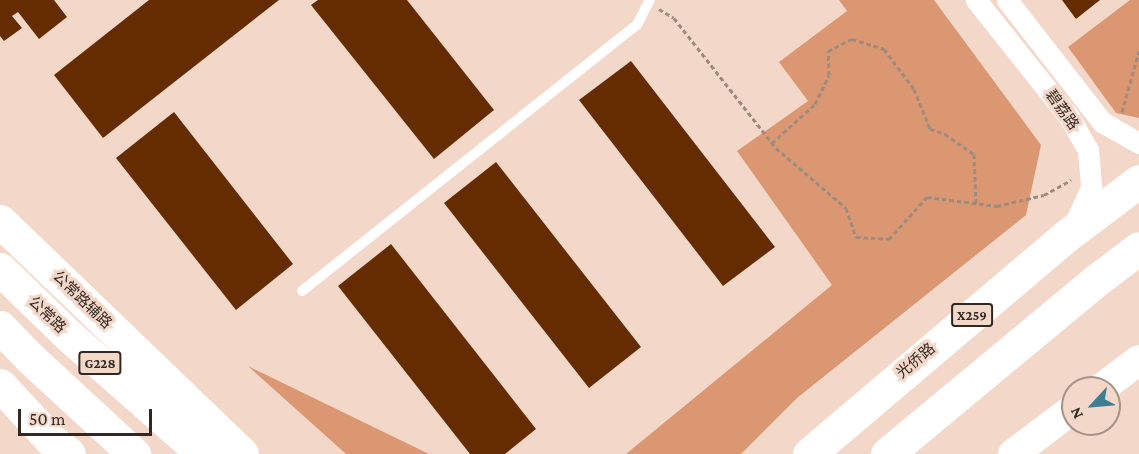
<!DOCTYPE html>
<html>
<head>
<meta charset="utf-8">
<style>
  body { margin:0 }
  #map { position:relative; width:1139px; height:454px; overflow:hidden; background:#f3d8ca; font-family:"Crimson Pro","Noto Sans SC",serif }
  div>[style] { position:absolute }
  .forest>* { inset:0; background:#db9771 }
  .building>* { inset:0; background:#662c01 }
  .path>* { height:3px; margin-top:-1.5px; transform-origin:0; background:repeating-linear-gradient(90deg,#9e8b80 0 4.5px,transparent 0 7.5px) }
  .lane>* { height:10px; margin:-5px; padding:0 5px; transform-origin:5px; border-radius:5px; background:#fff }
  .street>* { height:21px; margin:-10.5px; padding:0 10.5px; transform-origin:10.5px; border-radius:10.5px; background:#fff }
  .secondary>* { height:30px; margin:-15px; padding:0 15px; transform-origin:15px; border-radius:15px; background:#fff }
  .primary>* { height:33px; margin:-16.5px; padding:0 16.5px; transform-origin:16.5px; border-radius:16.5px; background:#fff }
  .highway>* { height:33px; margin:-16.5px; padding:0 16.5px; transform-origin:16.5px; border-radius:16.5px; background:#fff }
  span { translate:-50% -50%; white-space:nowrap; text-align:center; line-height:1.15; -webkit-text-stroke:6px #f3d8ca; paint-order:stroke }
  .shield-label span { padding:2px 4px; background:#f3d8ca; border:2px solid; border-radius:4px; -webkit-text-stroke-width:0 }
  .shield-label { font-size:14px; color:#322822; font-weight:700 }
  .street-label { font-size:15px; color:#322822 }
  .north { position:absolute; left:1061px; top:376px; width:60px; height:60px; box-sizing:border-box; background:#f3d8ca; border:2px solid #a69287; border-radius:50%; rotate:244deg; font-size:16px; font-weight:700; line-height:24px; text-align:center; color:#322822 }
  .north::after { content:''; display:block; margin:auto; width:21px; height:27px; background:#3d7e91; clip-path:polygon(50% 0,100% 100%,50% 72%,0 100%) }
  .scale { position:absolute; left:18px; top:409px; width:134px; height:27px; box-sizing:border-box; border:3px solid #322822; border-top:0; padding-left:8px; font-size:18px; line-height:21px; white-space:nowrap; color:#322822; -webkit-text-stroke:4px #f3d8ca; paint-order:stroke }
</style>
</head>
<body>
<div id="map">
  <div class="forest">
    <div style="clip-path:polygon(839px 0,934px 0,1041px 145px,1026px 215px,797px 398px,741px 454px,626px 454px,832px 285px,737px 151px,808px 101px,779px 62px,847px 11px)"></div>
    <div style="clip-path:polygon(1130px 0,1139px 0,1139px 118px,1116px 113px,1068px 47px)"></div>
    <div style="clip-path:polygon(248px 366px,429px 454px,346px 454px)"></div>
  </div>
  <div class="building">
    <div style="clip-path:polygon(0 0,54px 0,67px 17px,39px 39px,18px 12px,12px 16px,22px 28px,4px 41px,0 36px)"></div>
    <div style="clip-path:polygon(149px 0,279px 0,103px 138px,54px 75px)"></div>
    <div style="clip-path:polygon(318px 0,407px 0,494px 110px,434px 159px,311px 5px)"></div>
    <div style="clip-path:polygon(1062px 0,1100px 0,1076px 19px)"></div>
    <div style="clip-path:polygon(631px 61px,775px 247px,723px 286px,579px 100px)"></div>
    <div style="clip-path:polygon(174px 112px,293px 264px,236px 310px,116px 158px)"></div>
    <div style="clip-path:polygon(496px 162px,641px 347px,589px 388px,444px 203px)"></div>
    <div style="clip-path:polygon(391px 244px,536px 429px,505px 454px,470px 454px,338px 286px)"></div>
  </div>
  <div class="path">
    <div style="left:659px;top:9px;width:17px;rotate:31deg"></div>
    <div style="left:674px;top:18px;width:165px;rotate:51.9deg"></div>
    <div style="left:776px;top:148px;width:92px;rotate:40.6deg"></div>
    <div style="left:846px;top:208px;width:31px;rotate:71deg"></div>
    <div style="left:856px;top:237px;width:33px;rotate:3deg"></div>
    <div style="left:889px;top:239px;width:57px;rotate:-47.9deg"></div>
    <div style="left:927px;top:197px;width:71px;rotate:7.3deg"></div>
    <div style="left:997px;top:206px;width:48px;rotate:-13.2deg"></div>
    <div style="left:1044px;top:195px;width:31px;rotate:-29deg"></div>
    <div style="left:1122px;top:112px;width:63px;rotate:-74.4deg"></div>
    <div style="left:772px;top:143px;width:58px;rotate:-42.2deg"></div>
    <div style="left:815px;top:104px;width:32px;rotate:-64deg"></div>
    <div style="left:829px;top:75px;width:24px;rotate:-92deg"></div>
    <div style="left:828px;top:51px;width:27px;rotate:-27deg"></div>
    <div style="left:852px;top:39px;width:34px;rotate:17deg"></div>
    <div style="left:884px;top:49px;width:50px;rotate:53.1deg"></div>
    <div style="left:914px;top:89px;width:43px;rotate:68.2deg"></div>
    <div style="left:930px;top:129px;width:16px;rotate:18deg"></div>
    <div style="left:945px;top:134px;width:35px;rotate:35deg"></div>
    <div style="left:974px;top:154px;width:49px;rotate:87.7deg"></div>
  </div>
  <div class="lane">
    <div style="left:302px;top:291px;width:428px;rotate:-38.5deg"></div>
    <div style="left:637px;top:25px;width:28px;rotate:-63deg"></div>
  </div>
  <div class="street">
    <div style="left:976px;top:0;width:149px;rotate:51.5deg"></div>
    <div style="left:1069px;top:117px;width:38px;rotate:60deg"></div>
    <div style="left:1088px;top:150px;width:38px;rotate:85deg"></div>
    <div style="left:1091px;top:188px;width:40px;rotate:115deg"></div>
    <div style="left:1007px;top:0;width:155px;rotate:52.1deg"></div>
    <div style="left:1102px;top:122px;width:43px;rotate:29.6deg"></div>
  </div>
  <div class="secondary">
    <div style="left:1102px;top:388px;width:46px;rotate:-37.1deg"></div>
    <div style="left:1013px;top:454px;width:75px;rotate:-36.9deg"></div>
  </div>
  <div class="primary">
    <div style="left:0;top:221px;width:336px;rotate:43.9deg"></div>
    <div style="left:0;top:385px;width:74px;rotate:47.2deg"></div>
    <div style="left:50px;top:439px;width:24px;rotate:38deg"></div>
    <div style="left:809px;top:454px;width:337px;rotate:-40.3deg"></div>
    <div style="left:1066px;top:236px;width:91px;rotate:-37deg"></div>
    <div style="left:887px;top:454px;width:274px;rotate:-39.7deg"></div>
    <div style="left:1098px;top:279px;width:51px;rotate:-37.1deg"></div>
  </div>
  <div class="highway">
    <div style="left:0;top:269px;width:95px;rotate:44.1deg"></div>
    <div style="left:68px;top:335px;width:180px;rotate:41.4deg"></div>
    <div style="left:0;top:327px;width:43px;rotate:45.9deg"></div>
    <div style="left:30px;top:358px;width:142px;rotate:42.7deg"></div>
  </div>
  <div class="shield-label">
    <span style="left:972px;top:315px">X259</span>
    <span style="left:100px;top:363px">G228</span>
  </div>
  <div class="street-label">
    <span style="left:1062px;top:110px;rotate:54deg">碧荔路</span>
    <span style="left:82px;top:300px;rotate:44deg">公常路辅路</span>
    <span style="left:47px;top:315px;rotate:44deg">公常路</span>
    <span style="left:916px;top:361px;rotate:-40deg">光侨路</span>
  </div>
  <div class="north">N</div>
  <div class="scale">50 m</div>
</div>
</body>
</html>
